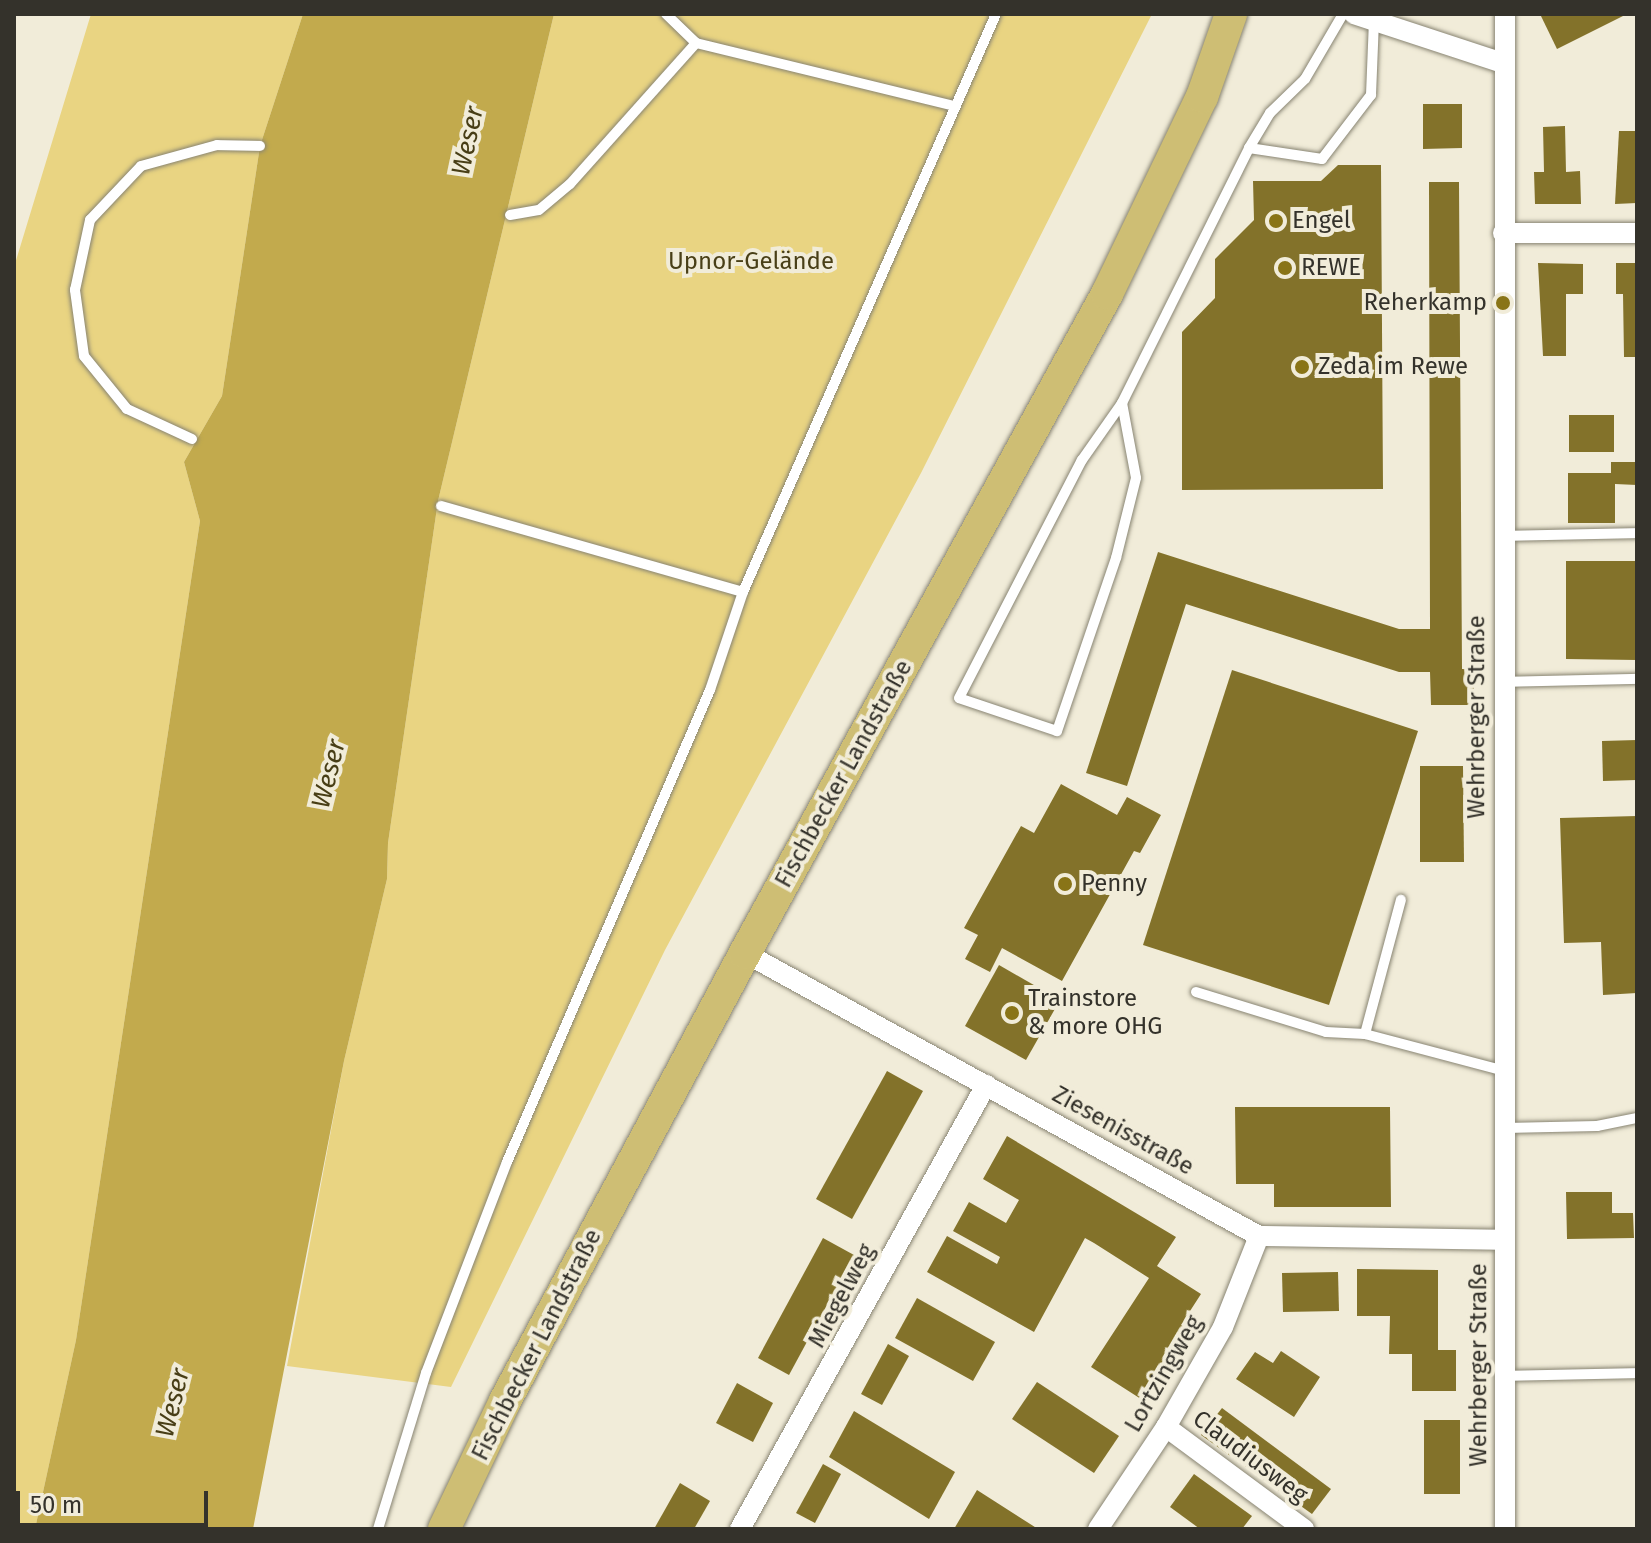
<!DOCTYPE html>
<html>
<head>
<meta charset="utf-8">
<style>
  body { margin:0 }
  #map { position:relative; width:1651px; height:1543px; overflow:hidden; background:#f1ecd9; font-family:"Fira Sans",sans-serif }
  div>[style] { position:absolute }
  .green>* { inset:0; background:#e9d482 }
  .water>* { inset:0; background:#c2aa4d }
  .building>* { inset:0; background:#83722a }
  .roads { filter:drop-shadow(0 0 2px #888472) drop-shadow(0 0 2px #888472) }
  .lane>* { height:10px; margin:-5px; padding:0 5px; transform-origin:5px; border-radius:5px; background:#fff }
  .street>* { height:20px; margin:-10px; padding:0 10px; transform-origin:10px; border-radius:10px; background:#fff }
  .primary>* { height:32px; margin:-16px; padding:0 16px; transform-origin:16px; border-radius:16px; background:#cebe74 }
  .dots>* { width:22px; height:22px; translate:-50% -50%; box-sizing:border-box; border:4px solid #f1ecd9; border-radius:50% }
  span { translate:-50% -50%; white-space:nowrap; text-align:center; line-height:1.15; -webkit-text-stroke:8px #f1ecd9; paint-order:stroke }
  .poi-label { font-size:24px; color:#34322b }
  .left { translate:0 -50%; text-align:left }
  .right { translate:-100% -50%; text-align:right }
  .park-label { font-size:24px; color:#493f17 }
  .street-label { font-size:24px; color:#34322b }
  .water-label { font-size:26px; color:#483e16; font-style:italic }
  .frame { position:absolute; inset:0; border:16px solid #34322b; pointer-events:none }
  .scale { position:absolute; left:16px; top:1491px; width:192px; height:36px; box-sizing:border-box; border:4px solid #34322b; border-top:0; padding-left:10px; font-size:24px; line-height:28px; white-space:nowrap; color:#34322b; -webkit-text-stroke:6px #f1ecd9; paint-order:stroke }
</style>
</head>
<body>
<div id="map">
  <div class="green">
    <div style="clip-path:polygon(91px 14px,303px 14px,260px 146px,222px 396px,184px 462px,200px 521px,76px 1340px,35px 1529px,14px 1529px,14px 267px)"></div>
    <div style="clip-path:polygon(554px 14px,1152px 14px,921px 473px,665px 950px,451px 1387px,287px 1366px,344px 1061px,387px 879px,388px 843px,438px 501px)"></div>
  </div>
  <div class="water">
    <div style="clip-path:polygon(303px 14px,554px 14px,438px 501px,388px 843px,387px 879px,344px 1061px,253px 1529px,35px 1529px,76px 1340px,200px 521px,184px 462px,222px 396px,260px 146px)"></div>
  </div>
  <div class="building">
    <div style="clip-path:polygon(1540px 14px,1627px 14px,1557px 49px)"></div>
    <div style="clip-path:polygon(1423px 104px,1462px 104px,1462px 148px,1423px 149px)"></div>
    <div style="clip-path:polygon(1565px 126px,1566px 172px,1580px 171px,1581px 204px,1535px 204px,1534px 172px,1544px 172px,1543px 127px)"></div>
    <div style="clip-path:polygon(1619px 131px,1637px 131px,1637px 203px,1615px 204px)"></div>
    <div style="clip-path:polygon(1338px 165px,1381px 165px,1383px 489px,1182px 490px,1182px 332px,1215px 298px,1215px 259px,1254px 220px,1253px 181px,1321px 181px)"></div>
    <div style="clip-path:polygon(1429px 182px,1459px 182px,1462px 669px,1474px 669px,1474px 705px,1431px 705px,1430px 672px,1399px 672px,1186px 604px,1127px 786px,1086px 773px,1158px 552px,1399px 629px,1430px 629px)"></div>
    <div style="clip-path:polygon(1538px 263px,1583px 264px,1583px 294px,1566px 294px,1566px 356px,1543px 356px)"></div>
    <div style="clip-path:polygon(1616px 263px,1637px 263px,1637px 357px,1624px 357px,1623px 294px,1616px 294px)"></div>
    <div style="clip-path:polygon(1569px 415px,1614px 415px,1614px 452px,1569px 452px)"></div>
    <div style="clip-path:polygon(1611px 462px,1637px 462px,1637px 485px,1615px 484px,1615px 523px,1568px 523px,1568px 473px,1611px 473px)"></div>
    <div style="clip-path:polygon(1566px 561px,1637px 561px,1637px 660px,1566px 659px)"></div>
    <div style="clip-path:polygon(1232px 670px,1418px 731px,1329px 1005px,1143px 945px)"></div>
    <div style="clip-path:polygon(1637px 740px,1637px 780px,1603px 781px,1602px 741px)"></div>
    <div style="clip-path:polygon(1420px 766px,1463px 766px,1464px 862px,1420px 862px)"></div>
    <div style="clip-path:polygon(1061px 784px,1117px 815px,1127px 797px,1161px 815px,1140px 853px,1134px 851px,1062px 981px,1002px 948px,990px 972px,965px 959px,978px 935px,964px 928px,1021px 826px,1034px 833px)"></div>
    <div style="clip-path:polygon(1637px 816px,1637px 993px,1603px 995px,1601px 942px,1564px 943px,1560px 818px)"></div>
    <div style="clip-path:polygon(999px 965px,1060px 1000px,1026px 1060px,965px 1026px)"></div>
    <div style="clip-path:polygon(887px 1071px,923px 1091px,852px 1219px,816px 1199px)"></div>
    <div style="clip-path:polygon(1235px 1107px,1390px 1107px,1391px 1207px,1274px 1207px,1274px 1184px,1236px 1184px)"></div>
    <div style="clip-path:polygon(1007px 1136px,1176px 1237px,1157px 1266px,1201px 1294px,1181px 1325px,1187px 1329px,1141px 1399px,1091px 1367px,1149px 1278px,1094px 1243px,1085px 1238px,1034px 1332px,927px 1272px,947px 1236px,997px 1264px,1000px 1257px,953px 1231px,969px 1202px,1006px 1223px,1019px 1200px,983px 1179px)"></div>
    <div style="clip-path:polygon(1566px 1192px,1612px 1192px,1612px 1213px,1633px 1213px,1634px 1238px,1567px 1239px)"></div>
    <div style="clip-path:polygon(823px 1238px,854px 1255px,789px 1375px,758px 1358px)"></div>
    <div style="clip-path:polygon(1357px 1269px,1438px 1270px,1438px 1350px,1456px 1350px,1456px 1391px,1412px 1391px,1412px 1354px,1389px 1354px,1390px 1316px,1357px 1316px)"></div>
    <div style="clip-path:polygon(1338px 1272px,1339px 1311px,1283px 1312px,1282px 1273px)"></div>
    <div style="clip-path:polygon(917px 1298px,995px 1342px,973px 1381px,895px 1338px)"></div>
    <div style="clip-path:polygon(888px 1344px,909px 1356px,882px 1405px,861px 1394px)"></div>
    <div style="clip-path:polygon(1281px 1351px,1320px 1377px,1294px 1417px,1236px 1379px,1255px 1352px,1273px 1363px)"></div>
    <div style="clip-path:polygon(1037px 1382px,1119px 1436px,1094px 1473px,1012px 1419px)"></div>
    <div style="clip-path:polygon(737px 1383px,773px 1403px,753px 1442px,716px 1423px)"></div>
    <div style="clip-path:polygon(1222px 1408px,1331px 1489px,1312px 1514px,1201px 1435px)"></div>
    <div style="clip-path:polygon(854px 1411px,955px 1472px,929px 1519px,829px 1457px)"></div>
    <div style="clip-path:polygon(1424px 1420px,1460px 1420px,1460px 1494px,1424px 1494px)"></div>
    <div style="clip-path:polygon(823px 1464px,841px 1474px,815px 1523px,796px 1513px)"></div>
    <div style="clip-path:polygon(1194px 1474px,1252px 1516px,1242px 1529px,1200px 1529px,1170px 1507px)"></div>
    <div style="clip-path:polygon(680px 1483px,710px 1501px,694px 1529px,654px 1529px)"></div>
    <div style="clip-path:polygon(977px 1490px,1002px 1506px,1038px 1529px,954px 1529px)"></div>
  </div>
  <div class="roads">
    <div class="lane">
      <div style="left:666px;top:14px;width:42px;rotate:44deg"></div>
      <div style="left:696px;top:43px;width:267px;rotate:13.7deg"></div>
      <div style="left:1343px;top:14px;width:75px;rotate:120.3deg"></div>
      <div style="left:1305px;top:79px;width:49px;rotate:135.8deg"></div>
      <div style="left:1270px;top:113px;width:41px;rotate:121deg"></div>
      <div style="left:1249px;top:148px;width:74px;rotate:8.6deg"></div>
      <div style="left:1322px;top:159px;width:81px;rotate:-52.6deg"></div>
      <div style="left:1371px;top:95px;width:74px;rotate:-87.7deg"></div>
      <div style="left:510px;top:215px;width:29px;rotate:-10deg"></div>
      <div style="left:539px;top:210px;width:40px;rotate:-40deg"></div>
      <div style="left:570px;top:184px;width:189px;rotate:-48.2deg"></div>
      <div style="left:1122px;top:403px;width:76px;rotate:79.4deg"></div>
      <div style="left:1136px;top:478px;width:82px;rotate:104deg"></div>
      <div style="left:1116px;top:558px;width:183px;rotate:108.8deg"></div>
      <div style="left:1057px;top:731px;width:103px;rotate:-161.4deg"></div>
      <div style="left:959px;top:698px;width:268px;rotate:-62.7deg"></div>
      <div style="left:1082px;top:460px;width:70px;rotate:-54.9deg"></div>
      <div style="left:1122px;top:403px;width:285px;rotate:-63.5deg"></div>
      <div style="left:192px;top:439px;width:72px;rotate:-155.2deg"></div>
      <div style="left:127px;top:409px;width:68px;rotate:-129.1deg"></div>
      <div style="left:84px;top:356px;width:67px;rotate:-97.8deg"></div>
      <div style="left:75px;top:290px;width:72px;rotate:-77.9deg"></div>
      <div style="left:90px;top:220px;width:74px;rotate:-46.6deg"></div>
      <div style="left:141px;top:166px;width:79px;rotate:-15.4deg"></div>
      <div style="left:217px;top:145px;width:43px;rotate:1.3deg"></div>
      <div style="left:441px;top:506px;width:314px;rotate:15.9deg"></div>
      <div style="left:1505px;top:536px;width:132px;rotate:-1.3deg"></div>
      <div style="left:1503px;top:682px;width:134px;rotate:-1.3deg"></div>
      <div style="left:1196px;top:992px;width:136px;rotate:17.1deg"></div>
      <div style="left:1326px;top:1032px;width:39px;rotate:3deg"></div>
      <div style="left:1365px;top:1034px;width:145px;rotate:14.8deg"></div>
      <div style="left:1365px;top:1034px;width:139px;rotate:-75deg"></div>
      <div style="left:1505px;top:1128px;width:92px;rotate:-1.2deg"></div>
      <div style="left:1597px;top:1126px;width:41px;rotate:-11.3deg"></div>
      <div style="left:1505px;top:1376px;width:132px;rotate:-1.3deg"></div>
      <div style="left:378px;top:1529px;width:163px;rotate:-72.9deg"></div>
      <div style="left:426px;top:1373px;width:226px;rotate:-69deg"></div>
      <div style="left:507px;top:1162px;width:514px;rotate:-66.73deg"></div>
      <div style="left:710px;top:690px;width:103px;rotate:-71.4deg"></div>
      <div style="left:743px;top:592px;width:631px;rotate:-66.36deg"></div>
    </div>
    <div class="street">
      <div style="left:1354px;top:14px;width:157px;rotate:18.2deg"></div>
      <div style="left:1505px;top:14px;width:1515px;rotate:90deg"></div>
      <div style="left:1503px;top:233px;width:134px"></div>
      <div style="left:745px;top:953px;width:587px;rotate:28.84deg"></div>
      <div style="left:1259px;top:1236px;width:246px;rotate:0.9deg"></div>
      <div style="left:1166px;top:1427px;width:172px;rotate:36.5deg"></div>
      <div style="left:740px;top:1529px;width:508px;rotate:-61.01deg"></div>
      <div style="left:1098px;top:1529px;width:123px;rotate:-56.3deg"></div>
      <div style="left:1166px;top:1427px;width:115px;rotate:-60.3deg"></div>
      <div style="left:1223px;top:1327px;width:98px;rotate:-68.4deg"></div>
    </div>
    <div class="primary">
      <div style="left:444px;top:1529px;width:142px;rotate:-64.5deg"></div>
      <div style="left:505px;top:1401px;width:508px;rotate:-61.82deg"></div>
      <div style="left:745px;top:953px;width:752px;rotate:-61.22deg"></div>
      <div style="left:1107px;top:294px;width:219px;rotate:-64.3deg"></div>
      <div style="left:1202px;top:97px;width:88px;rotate:-70.7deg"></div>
    </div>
  </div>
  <div class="dots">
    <div style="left:1276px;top:221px;background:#897417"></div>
    <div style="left:1285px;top:268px;background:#897417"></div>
    <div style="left:1503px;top:303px;background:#897417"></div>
    <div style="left:1302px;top:367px;background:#897417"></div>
    <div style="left:1065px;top:884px;background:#897417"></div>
    <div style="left:1012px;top:1013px;background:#897417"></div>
  </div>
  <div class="poi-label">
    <span class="left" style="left:1292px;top:221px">Engel</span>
    <span class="left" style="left:1301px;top:268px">REWE</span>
    <span class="right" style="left:1487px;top:303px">Reherkamp</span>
    <span class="left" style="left:1318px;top:367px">Zeda im Rewe</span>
    <span class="left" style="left:1081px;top:884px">Penny</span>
    <span class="left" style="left:1028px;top:1013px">Trainstore<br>&amp; more OHG</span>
  </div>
  <div class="park-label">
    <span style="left:751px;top:262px">Upnor-Gelände</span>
  </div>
  <div class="street-label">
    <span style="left:1477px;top:717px;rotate:-90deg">Wehrberger Straße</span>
    <span style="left:844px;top:774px;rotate:-61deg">Fischbecker Landstraße</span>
    <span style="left:1123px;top:1131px;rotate:29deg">Ziesenisstraße</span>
    <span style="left:842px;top:1296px;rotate:-62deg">Miegelweg</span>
    <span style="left:537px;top:1345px;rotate:-63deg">Fischbecker Landstraße</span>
    <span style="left:1479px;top:1365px;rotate:-90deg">Wehrberger Straße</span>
    <span style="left:1164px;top:1374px;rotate:-60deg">Lortzingweg</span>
    <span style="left:1250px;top:1457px;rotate:37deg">Claudiusweg</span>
  </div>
  <div class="water-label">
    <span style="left:468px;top:141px;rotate:-78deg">Weser</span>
    <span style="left:329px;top:774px;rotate:-76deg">Weser</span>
    <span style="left:173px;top:1403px;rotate:-76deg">Weser</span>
  </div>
  <div class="frame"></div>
  <div class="scale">50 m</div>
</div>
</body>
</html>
